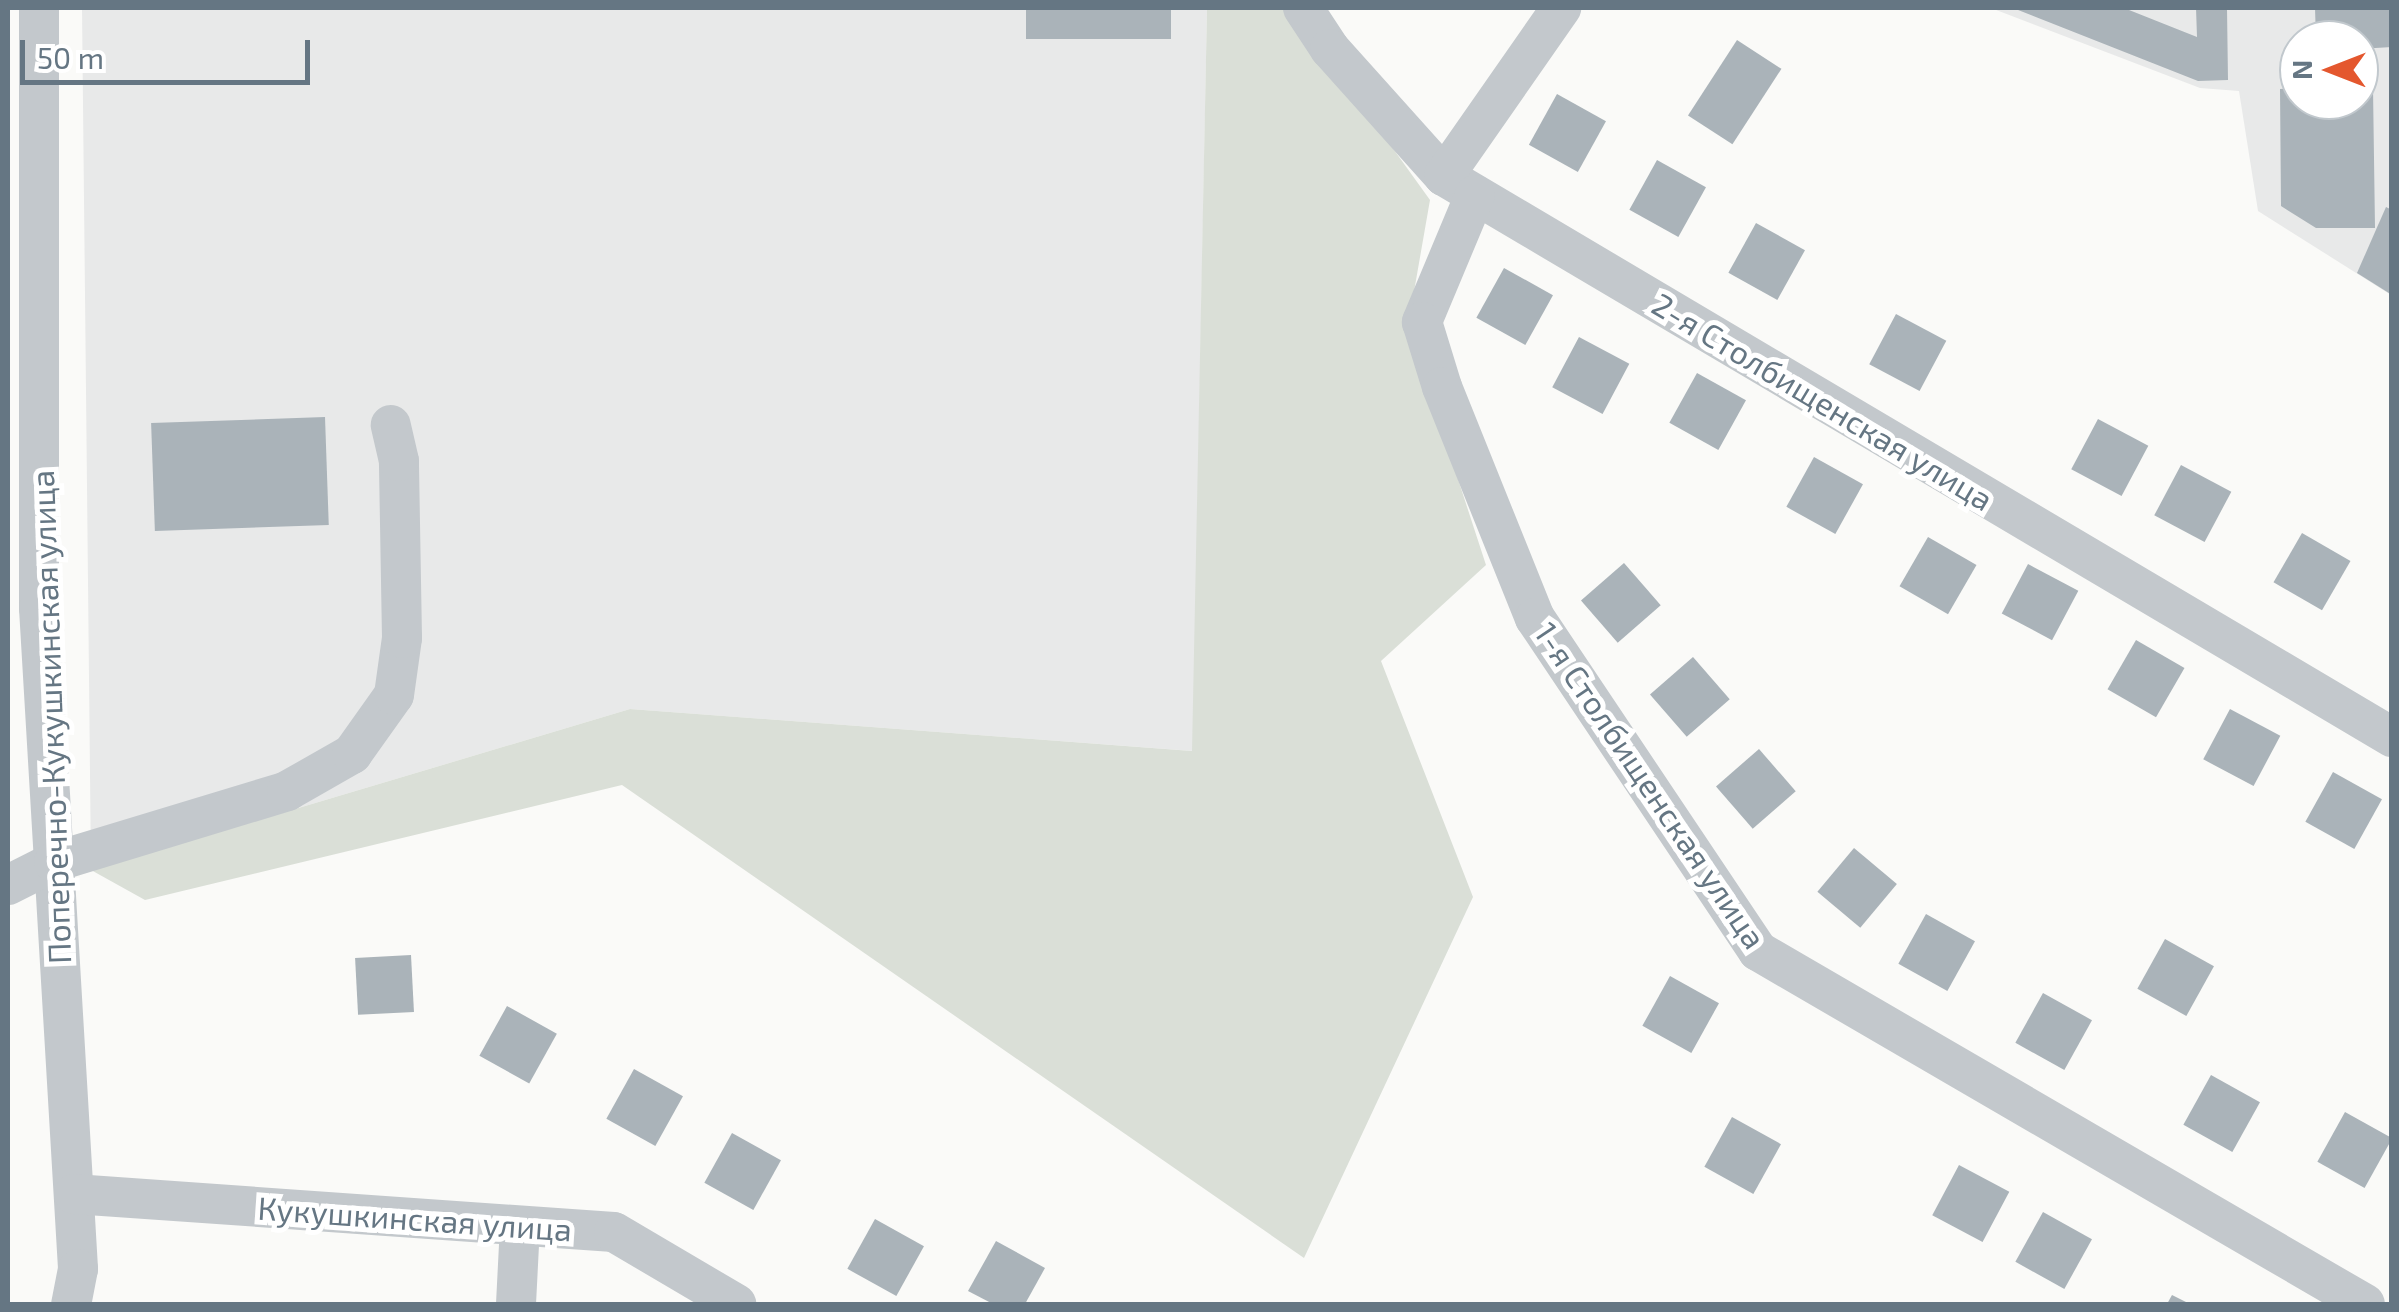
<!DOCTYPE html>
<meta charset="utf-8">
<style>
body{margin:0}
#map{position:relative;width:2399px;height:1312px;overflow:hidden;background:#fafaf8;font-family:"Exo 2",sans-serif}
div>[style]{position:absolute}
.built>*{inset:0;background:#e8e9e9}
.green>*{inset:0;background:#dadfd7}
.building>*{inset:0;background:#aab3b9;transform-origin:0 0}
.minor>*{height:40px;margin:-20px;padding:0 20px;transform-origin:20px;border-radius:20px;background:#c3c8cc}
span{translate:-50% -50%;white-space:nowrap;text-align:center;line-height:1.15;-webkit-text-stroke:10px #fff;paint-order:stroke}
.street-label{font-size:32px;color:#657683}
.frame{position:absolute;inset:0;border:10px solid #657683;pointer-events:none}
.north{position:absolute;left:2279px;top:20px;width:100px;height:100px;box-sizing:border-box;background:#fff;border:2px solid #c1c8cd;border-radius:50%;rotate:270deg;font-size:28px;font-weight:700;line-height:40px;text-align:center;color:#657683}
.north::after{content:'';display:block;margin:auto;width:35px;height:45px;background:#e4572e;clip-path:polygon(50% 0,100% 100%,50% 72%,0 100%)}
.scale{position:absolute;left:20px;top:40px;width:290px;height:45px;box-sizing:border-box;border:5px solid #657683;border-top:0;padding-left:12px;font-size:30px;line-height:35px;white-space:nowrap;color:#657683;-webkit-text-stroke:8px #fff;paint-order:stroke}
</style>
<div id="map">
<div class="built">
<div style="clip-path:polygon(82px 8px,1207px 8px,1193px 751px,630px 709px,91px 870px)"></div>
<div style="clip-path:polygon(evenodd,1991px 8px,2391px 8px,2391px 295px,2258px 211px,2239px 91px,2200px 88px,1991px 8px,2299px 40px,2359px 40px,2359px 100px,2299px 100px,2299px 40px)"></div>
</div>
<div class="green">
<div style="clip-path:polygon(1207px 8px,1292px 8px,1430px 200px,1408px 326px,1486px 565px,1381px 661px,1473px 897px,1304px 1258px,622px 785px,145px 900px,91px 870px,630px 709px,1192px 751px)"></div>
</div>
<div class="building">
<div style="left:1026px;top:8px;width:145px;height:31px"></div>
<div style="clip-path:polygon(2013px 8px,2124px 8px,2197px 37px,2196px 8px,2227px 8px,2228px 80px,2198px 81px)"></div>
<div style="clip-path:polygon(2315px 8px,2392px 8px,2392px 47px,2359px 49px,2359px 40px,2316px 40px)"></div>
<div style="left:1737px;top:40px;width:53px;height:90px;rotate:33deg"></div>
<div style="clip-path:polygon(2299px 88px,2299px 100px,2359px 100px,2359px 88px,2373px 88px,2375px 228px,2316px 228px,2281px 206px,2280px 89px)"></div>
<div style="left:1557px;top:94px;width:56px;height:58px;rotate:29deg"></div>
<div style="left:1657px;top:160px;width:56px;height:57px;rotate:29deg"></div>
<div style="clip-path:polygon(2386px 207px,2392px 210px,2392px 295px,2357px 273px)"></div>
<div style="left:1756px;top:223px;width:56px;height:57px;rotate:29deg"></div>
<div style="left:1504px;top:268px;width:56px;height:57px;rotate:29deg"></div>
<div style="left:1896px;top:314px;width:57px;height:57px;rotate:28deg"></div>
<div style="left:1579px;top:337px;width:57px;height:57px;rotate:28deg"></div>
<div style="left:1697px;top:373px;width:56px;height:57px;rotate:29deg"></div>
<div style="left:325px;top:417px;width:108px;height:174px;rotate:88deg"></div>
<div style="left:2098px;top:419px;width:57px;height:57px;rotate:28deg"></div>
<div style="left:1814px;top:457px;width:56px;height:57px;rotate:29deg"></div>
<div style="left:2181px;top:465px;width:57px;height:57px;rotate:28deg"></div>
<div style="left:2302px;top:533px;width:56px;height:57px;rotate:30deg"></div>
<div style="left:1928px;top:537px;width:56px;height:57px;rotate:30deg"></div>
<div style="left:1624px;top:563px;width:56px;height:57px;rotate:49deg"></div>
<div style="left:2028px;top:564px;width:57px;height:56px;rotate:28deg"></div>
<div style="left:2136px;top:640px;width:56px;height:57px;rotate:30deg"></div>
<div style="left:1693px;top:657px;width:56px;height:57px;rotate:49deg"></div>
<div style="left:2230px;top:709px;width:57px;height:57px;rotate:28deg"></div>
<div style="left:1759px;top:749px;width:56px;height:57px;rotate:49deg"></div>
<div style="left:2333px;top:772px;width:56px;height:57px;rotate:29deg"></div>
<div style="left:1854px;top:848px;width:56px;height:57px;rotate:40deg"></div>
<div style="left:1926px;top:914px;width:56px;height:57px;rotate:29deg"></div>
<div style="left:2165px;top:939px;width:56px;height:57px;rotate:29deg"></div>
<div style="left:411px;top:955px;width:57px;height:56px;rotate:87deg"></div>
<div style="left:1670px;top:976px;width:56px;height:57px;rotate:29deg"></div>
<div style="left:2043px;top:993px;width:56px;height:57px;rotate:29deg"></div>
<div style="left:507px;top:1006px;width:57px;height:57px;rotate:29deg"></div>
<div style="left:634px;top:1069px;width:56px;height:57px;rotate:29deg"></div>
<div style="left:2211px;top:1075px;width:56px;height:57px;rotate:29deg"></div>
<div style="left:2345px;top:1112px;width:54px;height:57px;rotate:29deg"></div>
<div style="left:1732px;top:1117px;width:56px;height:57px;rotate:29deg"></div>
<div style="left:732px;top:1133px;width:56px;height:57px;rotate:29deg"></div>
<div style="left:1959px;top:1165px;width:57px;height:57px;rotate:28deg"></div>
<div style="left:2043px;top:1212px;width:56px;height:57px;rotate:29deg"></div>
<div style="left:875px;top:1219px;width:56px;height:57px;rotate:29deg"></div>
<div style="clip-path:polygon(996px 1241px,1045px 1268px,1025px 1304px,993px 1304px,968px 1291px)"></div>
<div style="clip-path:polygon(2172px 1295px,2190px 1304px,2167px 1304px)"></div>
</div>
<div class="minor">
<div style="left:39px;top:8px;width:600px;rotate:90deg"></div>
<div style="left:39px;top:608px;width:662px;rotate:86.62deg"></div>
<div style="left:78px;top:1269px;width:36px;rotate:101deg"></div>
<div style="left:1303px;top:8px;width:49px;rotate:56.6deg"></div>
<div style="left:1330px;top:49px;width:171px;rotate:48.1deg"></div>
<div style="left:1444px;top:176px;width:1102px;rotate:30.62deg"></div>
<div style="left:1444px;top:176px;width:205px;rotate:-55.1deg"></div>
<div style="left:1475px;top:195px;width:138px;rotate:112.7deg"></div>
<div style="left:1422px;top:322px;width:68px;rotate:72.9deg"></div>
<div style="left:1442px;top:387px;width:249px;rotate:68.1deg"></div>
<div style="left:1535px;top:618px;width:401px;rotate:56.2deg"></div>
<div style="left:1758px;top:951px;width:702px;rotate:30.18deg"></div>
<div style="left:8px;top:885px;width:51px;rotate:-26.6deg"></div>
<div style="left:54px;top:862px;width:244px;rotate:-16.9deg"></div>
<div style="left:287px;top:791px;width:75px;rotate:-29.6deg"></div>
<div style="left:352px;top:754px;width:72px;rotate:-54.6deg"></div>
<div style="left:394px;top:695px;width:58px;rotate:-82deg"></div>
<div style="left:402px;top:638px;width:177px;rotate:-91deg"></div>
<div style="left:399px;top:461px;width:37px;rotate:-103deg"></div>
<div style="left:74px;top:1194px;width:541px;rotate:4.03deg"></div>
<div style="left:614px;top:1232px;width:142px;rotate:30.5deg"></div>
<div style="left:516px;top:1304px;width:78px;rotate:-87.1deg"></div>
</div>
<div class="street-label">
<span style="left:1823px;top:401px;rotate:31deg">2-я Столбищенская улица</span>
<span style="left:50px;top:717px;rotate:-92deg">Поперечно-Кукушкинская улица</span>
<span style="left:1651px;top:785px;rotate:56deg">1-я Столбищенская улица</span>
<span style="left:415px;top:1218px;rotate:4deg">Кукушкинская улица</span>
</div>
<div class="frame"></div>
<div class="north">N</div>
<div class="scale">50 m</div>
</div>
